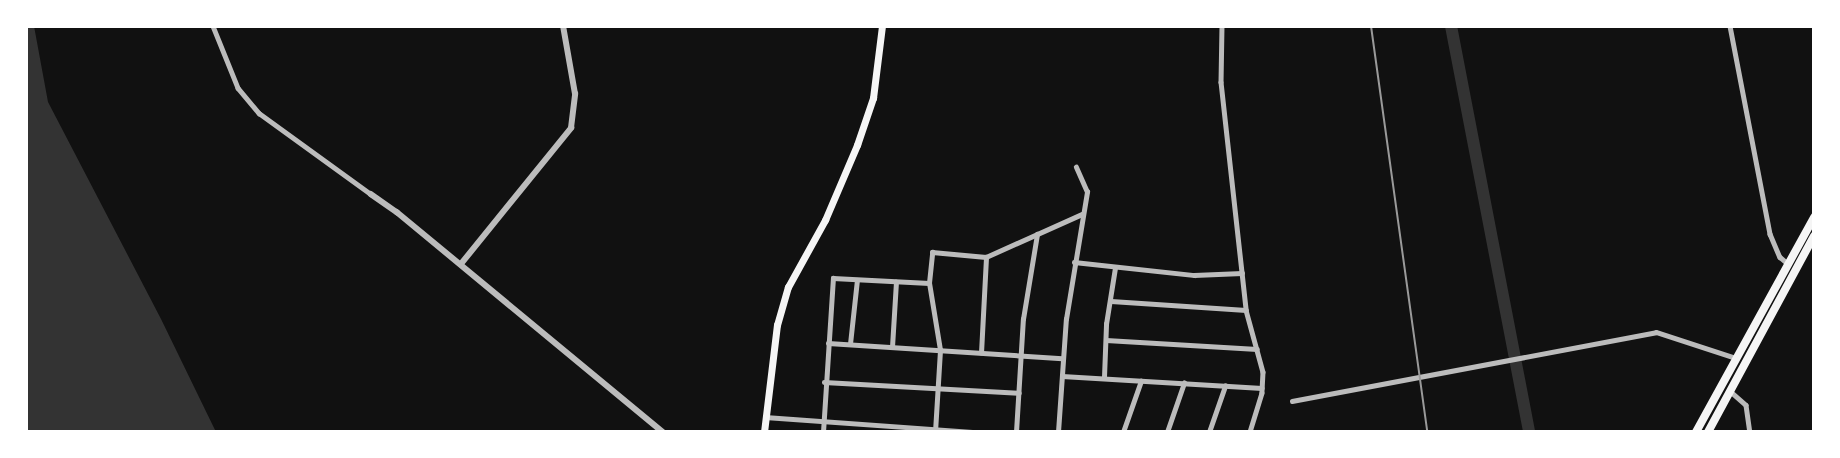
<!DOCTYPE html>
<style>
body{margin:0}
#map{position:relative;width:1840px;height:458px;overflow:hidden;background:#111;font-family:"Archivo Narrow",sans-serif}
div>[style]{position:absolute}
.water>*{inset:0;background:#333}
.river>*{height:12px;margin:-6px;padding:0 6px;transform-origin:6px;border-radius:6px;background:#333}
.minor>*{height:4.5px;margin:-2.25px;padding:0 2.25px;transform-origin:2.25px;border-radius:2.25px;background:#bcbcbc}
.tertiary>*{height:5.5px;margin:-2.75px;padding:0 2.75px;transform-origin:2.75px;border-radius:2.75px;background:#bcbcbc}
.primary>*{height:7px;margin:-3.5px;padding:0 3.5px;transform-origin:3.5px;border-radius:3.5px;background:#f5f5f5}
.trunk>*{height:8px;margin:-4px;padding:0 4px;transform-origin:4px;border-radius:4px;background:#f5f5f5}
.rail>*{height:2px;margin:-1px;padding:0 1px;transform-origin:1px;border-radius:1px;background:#9a9a9a}
span{translate:-50% -50%;white-space:nowrap;text-align:center;line-height:1.15;-webkit-text-stroke:4.5px #fff;paint-order:stroke}
.frame{position:absolute;inset:0;border:28px solid #fff;pointer-events:none}
</style>
<div id="map">
<div class="water">
<div style="clip-path:polygon(26px 26px,34px 26px,48px 102px,161px 319px,216px 432px,26px 432px)"></div>
</div>
<div class="river">
<div style="left:1451px;top:26px;width:413px;rotate:79.1deg"></div>
</div>
<div class="minor">
<div style="left:213px;top:26px;width:67px;rotate:68deg"></div>
<div style="left:238px;top:88px;width:33px;rotate:50deg"></div>
<div style="left:259px;top:113px;width:138px;rotate:35.9deg"></div>
<div style="left:1222px;top:26px;width:56px;rotate:91deg"></div>
<div style="left:1221px;top:82px;width:229px;rotate:83.7deg"></div>
<div style="left:1246px;top:310px;width:64px;rotate:74.7deg"></div>
<div style="left:1263px;top:372px;width:21px;rotate:93deg"></div>
<div style="left:1262px;top:393px;width:41px;rotate:107.1deg"></div>
<div style="left:1730px;top:26px;width:212px;rotate:79.1deg"></div>
<div style="left:1770px;top:234px;width:25px;rotate:67deg"></div>
<div style="left:1780px;top:257px;width:11px;rotate:41deg"></div>
<div style="left:1074px;top:262px;width:121px;rotate:6.2deg"></div>
<div style="left:1194px;top:275px;width:48px;rotate:-2.4deg"></div>
<div style="left:1111px;top:301px;width:135px;rotate:3.8deg"></div>
<div style="left:1106px;top:340px;width:151px;rotate:3.4deg"></div>
<div style="left:828px;top:343px;width:234px;rotate:3.7deg"></div>
<div style="left:850px;top:344px;width:64px;rotate:-83.8deg"></div>
<div style="left:892px;top:347px;width:65px;rotate:-86.5deg"></div>
<div style="left:981px;top:353px;width:96px;rotate:-87deg"></div>
<div style="left:1062px;top:376px;width:200px;rotate:3.4deg"></div>
<div style="left:1104px;top:377px;width:53px;rotate:-87.8deg"></div>
<div style="left:1106px;top:324px;width:57px;rotate:-80.9deg"></div>
<div style="left:824px;top:382px;width:195px;rotate:3.2deg"></div>
<div style="left:1730px;top:391px;width:21px;rotate:41deg"></div>
<div style="left:1746px;top:405px;width:27px;rotate:82deg"></div>
<div style="left:1292px;top:401px;width:370px;rotate:-10.7deg"></div>
<div style="left:1656px;top:332px;width:84px;rotate:18deg"></div>
<div style="left:765px;top:417px;width:211px;rotate:4.1deg"></div>
<div style="left:823px;top:432px;width:154px;rotate:-86.3deg"></div>
<div style="left:833px;top:278px;width:96px;rotate:3deg"></div>
<div style="left:935px;top:432px;width:82px;rotate:-86.5deg"></div>
<div style="left:940px;top:350px;width:68px;rotate:-99.3deg"></div>
<div style="left:929px;top:283px;width:31px;rotate:-84deg"></div>
<div style="left:932px;top:252px;width:54px;rotate:5.3deg"></div>
<div style="left:986px;top:257px;width:105px;rotate:-24.1deg"></div>
<div style="left:1016px;top:432px;width:113px;rotate:-86.5deg"></div>
<div style="left:1023px;top:319px;width:86px;rotate:-80.6deg"></div>
<div style="left:1058px;top:432px;width:113px;rotate:-86deg"></div>
<div style="left:1066px;top:319px;width:129px;rotate:-80.6deg"></div>
<div style="left:1087px;top:192px;width:27px;rotate:-114deg"></div>
<div style="left:1123px;top:432px;width:54px;rotate:-70.6deg"></div>
<div style="left:1167px;top:432px;width:52px;rotate:-70.9deg"></div>
<div style="left:1209px;top:432px;width:49px;rotate:-70.8deg"></div>
</div>
<div class="tertiary">
<div style="left:371px;top:194px;width:32px;rotate:35deg"></div>
<div style="left:397px;top:212px;width:345px;rotate:39.6deg"></div>
<div style="left:461px;top:264px;width:175px;rotate:-51deg"></div>
<div style="left:571px;top:128px;width:34px;rotate:-83deg"></div>
<div style="left:575px;top:94px;width:69px;rotate:-100deg"></div>
</div>
<div class="primary">
<div style="left:764px;top:432px;width:108px;rotate:-83.1deg"></div>
<div style="left:777px;top:325px;width:40px;rotate:-74deg"></div>
<div style="left:788px;top:287px;width:77px;rotate:-61.1deg"></div>
<div style="left:825px;top:220px;width:82px;rotate:-66.9deg"></div>
<div style="left:857px;top:145px;width:50px;rotate:-71.2deg"></div>
<div style="left:873px;top:98px;width:73px;rotate:-82.9deg"></div>
</div>
<div class="trunk">
<div style="left:1696px;top:432px;width:245px;rotate:-61.2deg"></div>
<div style="left:1708px;top:432px;width:223px;rotate:-61.6deg"></div>
</div>
<div class="rail">
<div style="left:1371px;top:26px;width:410px;rotate:82.1deg"></div>
</div>
<div class="frame"></div>
</div>
